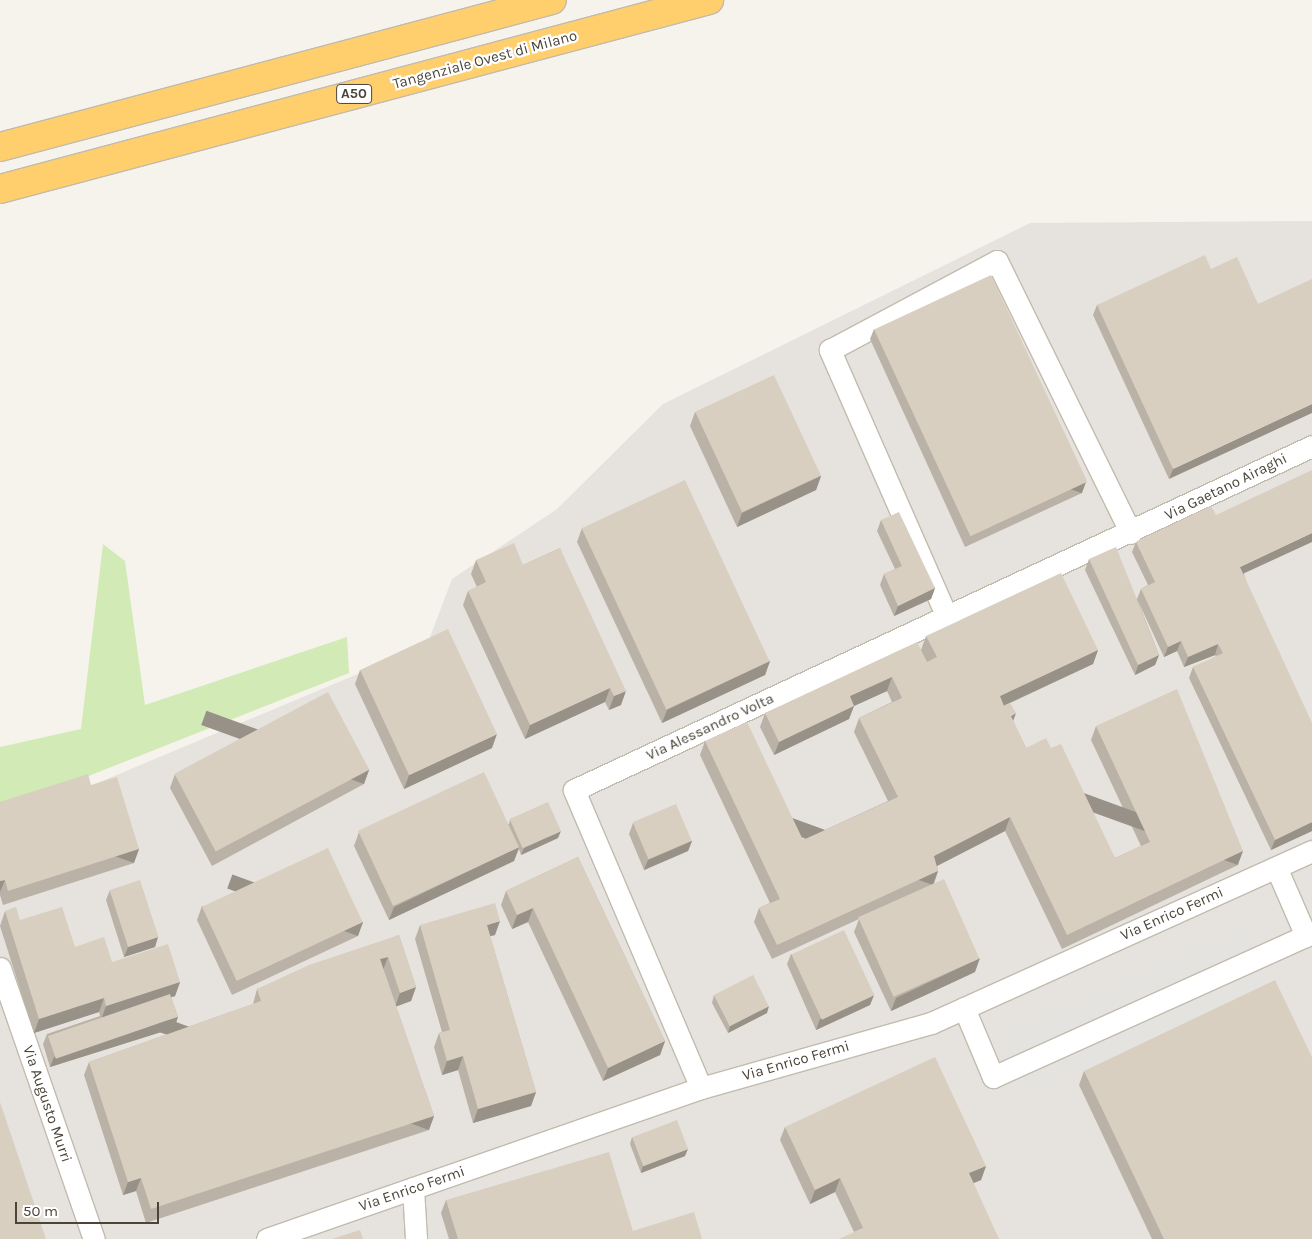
<!DOCTYPE html>
<style>
body{margin:0}
#map{position:relative;width:1312px;height:1239px;overflow:hidden;background:#f6f3ec;font-family:Karla,sans-serif}
div>[style]{position:absolute}
.industrial>*{inset:0;background:#e6e2dd}
.green>*{inset:0;background:#d2eab5}
.parking>*{inset:0;background:#e5e3e0;transform-origin:0 0}
.roads{filter:drop-shadow(1px 0 #c2bbae) drop-shadow(-1px 0 #c2bbae) drop-shadow(0 1px #c2bbae) drop-shadow(0 -1px #c2bbae)}
.minor>*{height:21px;margin:-10.5px;padding:0 10.5px;transform-origin:10.5px;border-radius:10.5px;background:#fff}
.highway>*{height:28px;margin:-14px;padding:0 14px;transform-origin:14px;border-radius:14px;background:#ffcf6e}
.wall>*{inset:0;background:#bab2a6}
.shaded-wall>*{inset:0;background:#979187;transform-origin:0 0}
.building>*{inset:0;background:#d8cfc1;transform-origin:0 0}
span{translate:-50% -50%;white-space:nowrap;text-align:center;line-height:1.15;-webkit-text-stroke:4.5px #fff;paint-order:stroke}
.shield-label span{padding:1px 4px;background:#fff;border:1px solid;border-radius:4px;-webkit-text-stroke-width:0}
.shield-label{font-size:14px;color:#4b4439;font-weight:700}
.street-label{font-size:15px;color:#4b4439}
.scale{position:absolute;left:15px;top:1202px;width:144px;height:22px;box-sizing:border-box;border:2px solid #4b4439;border-top:0;padding-left:6px;font-size:15px;line-height:18px;white-space:nowrap;color:#4b4439;-webkit-text-stroke:4px #fff;paint-order:stroke}
</style>
<div id="map">
<div class="industrial">
<div style="clip-path:polygon(1312px 221px,1312px 1239px,0 1239px,0 820px,52px 802px,427px 645px,452px 579px,557px 509px,663px 404px,1030px 223px)"></div>
</div>
<div class="green">
<div style="clip-path:polygon(103px 544px,125px 561px,145px 705px,347px 637px,349px 673px,0 811px,0 747px,81px 729px)"></div>
</div>
<div class="parking">
<div style="left:1241px;top:925px;width:70px;height:273px;rotate:66deg"></div>
</div>
<div class="roads">
<div class="minor">
<div style="left:947px;top:617px;width:292px;rotate:-113.7deg"></div>
<div style="left:830px;top:350px;width:189px;rotate:-28.1deg"></div>
<div style="left:997px;top:261px;width:303px;rotate:63.8deg"></div>
<div style="left:0;top:968px;width:287px;rotate:70.9deg"></div>
<div style="left:964px;top:1008px;width:75px;rotate:67.2deg"></div>
<div style="left:993px;top:1077px;width:343px;rotate:-24.3deg"></div>
<div style="left:1306px;top:936px;width:75px;rotate:-113.5deg"></div>
<div style="left:701px;top:1088px;width:324px;rotate:-113.1deg"></div>
<div style="left:574px;top:790px;width:814px;rotate:-24.99deg"></div>
<div style="left:413px;top:1188px;width:51px;rotate:86.6deg"></div>
<div style="left:267px;top:1239px;width:460px;rotate:-19.2deg"></div>
<div style="left:701px;top:1088px;width:239px;rotate:-15.8deg"></div>
<div style="left:931px;top:1023px;width:418px;rotate:-24.3deg"></div>
</div>
<div class="highway">
<div style="left:0;top:147px;width:571px;rotate:-14.91deg"></div>
<div style="left:0;top:189px;width:734px;rotate:-14.93deg"></div>
</div>
</div>
<div class="wall">
<div style="clip-path:polygon(1211px 269px,1258px 304px,1169px 479px,1093px 315px,1097px 305px)"></div>
<div style="clip-path:polygon(874px 329px,1082px 493px,965px 547px,870px 339px)"></div>
<div style="clip-path:polygon(695px 412px,821px 476px,816px 490px,737px 527px,690px 426px)"></div>
<div style="clip-path:polygon(1216px 515px,1244px 574px,1312px 831px,1271px 850px,1189px 678px,1193px 667px,1216px 657px,1215px 655px,1184px 667px,1177px 651px,1164px 657px,1138px 601px,1159px 655px,1155px 665px,1135px 675px,1085px 570px,1089px 559px,1137px 599px,1141px 589px,1148px 585px,1132px 552px,1136px 542px)"></div>
<div style="clip-path:polygon(881px 520px,935px 588px,931px 599px,894px 616px,880px 585px,884px 574px,895px 569px,877px 531px)"></div>
<div style="clip-path:polygon(582px 528px,770px 661px,765px 675px,662px 723px,577px 542px)"></div>
<div style="clip-path:polygon(560px 548px,621px 705px,609px 710px,605px 702px,525px 739px,463px 605px,468px 591px,477px 587px,471px 574px,476px 560px,523px 565px)"></div>
<div style="clip-path:polygon(926px 636px,1098px 650px,1093px 664px,1004px 706px,1013px 721px,1026px 748px,1115px 858px,1141px 846px,1091px 740px,1096px 726px,1238px 865px,1062px 949px,1005px 831px,937px 866px,938px 871px,934px 884px,975px 972px,891px 1011px,854px 932px,859px 919px,772px 959px,754px 922px,759px 908px,770px 903px,700px 755px,705px 741px,803px 840px,888px 801px,854px 732px,859px 718px,892px 702px,887px 691px,854px 706px,849px 719px,774px 755px,760px 727px,765px 713px,921px 650px)"></div>
<div style="clip-path:polygon(360px 670px,492px 748px,404px 789px,355px 684px)"></div>
<div style="clip-path:polygon(369px 770px,364px 784px,212px 866px,170px 788px,175px 774px)"></div>
<div style="clip-path:polygon(91px 785px,139px 849px,134px 863px,3px 905px,0 895px,0 802px)"></div>
<div style="clip-path:polygon(510px 819px,558px 838px,521px 855px,519px 849px,514px 861px,389px 920px,354px 846px,359px 832px,509px 824px)"></div>
<div style="clip-path:polygon(633px 823px,692px 841px,688px 851px,644px 870px,629px 834px)"></div>
<div style="clip-path:polygon(578px 857px,665px 1041px,660px 1055px,603px 1081px,528px 922px,512px 929px,501px 905px,506px 891px)"></div>
<div style="clip-path:polygon(110px 890px,158px 937px,155px 947px,124px 957px,106px 900px)"></div>
<div style="clip-path:polygon(202px 906px,363px 922px,358px 936px,232px 995px,197px 920px)"></div>
<div style="clip-path:polygon(5px 911px,20px 920px,75px 947px,112px 962px,180px 982px,175px 996px,171px 997px,178px 1017px,174px 1028px,50px 1067px,43px 1044px,47px 1034px,100px 1016px,99px 1012px,34px 1033px,0 926px)"></div>
<div style="clip-path:polygon(420px 925px,495px 935px,490px 936px,536px 1092px,531px 1106px,473px 1123px,458px 1070px,442px 1075px,434px 1047px,439px 1033px,442px 1032px,415px 939px)"></div>
<div style="clip-path:polygon(399px 935px,416px 987px,411px 1001px,396px 1006px,434px 1116px,429px 1130px,146px 1223px,136px 1191px,123px 1195px,84px 1075px,89px 1062px,253px 1004px,257px 989px)"></div>
<div style="clip-path:polygon(791px 954px,874px 995px,870px 1005px,816px 1030px,787px 964px)"></div>
<div style="clip-path:polygon(714px 995px,767px 1013px,728px 1033px,712px 1003px)"></div>
<div style="clip-path:polygon(1084px 1071px,1312px 1239px,1152px 1239px,1079px 1085px)"></div>
<div style="clip-path:polygon(785px 1127px,986px 1166px,981px 1180px,854px 1232px,835px 1192px,810px 1204px,780px 1140px)"></div>
<div style="clip-path:polygon(632px 1137px,685px 1156px,641px 1173px,630px 1144px)"></div>
<div style="clip-path:polygon(446px 1200px,633px 1231px,702px 1239px,449px 1239px,441px 1213px)"></div>
</div>
<div class="shaded-wall">
<div style="clip-path:polygon(1312px 404px,1312px 413px,1169px 479px,1173px 469px)"></div>
<div style="clip-path:polygon(821px 476px,816px 490px,737px 527px,742px 513px)"></div>
<div style="left:1086px;top:482px;width:12px;height:129px;rotate:110deg"></div>
<div style="clip-path:polygon(1312px 533px,1312px 542px,1236px 577px,1240px 567px)"></div>
<div style="clip-path:polygon(935px 588px,931px 599px,894px 616px,898px 606px)"></div>
<div style="clip-path:polygon(1181px 641px,1177px 651px,1164px 657px,1168px 647px)"></div>
<div style="clip-path:polygon(1218px 644px,1215px 655px,1184px 667px,1188px 657px)"></div>
<div style="clip-path:polygon(1098px 650px,1093px 664px,994px 710px,1000px 696px)"></div>
<div style="clip-path:polygon(1159px 655px,1155px 665px,1135px 675px,1138px 665px)"></div>
<div style="clip-path:polygon(770px 661px,765px 675px,662px 723px,667px 710px)"></div>
<div style="clip-path:polygon(892px 677px,887px 691px,854px 706px,849px 719px,774px 755px,779px 742px,850px 696px)"></div>
<div style="clip-path:polygon(610px 688px,605px 702px,525px 739px,530px 725px)"></div>
<div style="clip-path:polygon(626px 691px,621px 705px,609px 710px,614px 696px)"></div>
<div style="clip-path:polygon(1016px 713px,1011px 727px,1011px 716px)"></div>
<div style="clip-path:polygon(497px 734px,492px 748px,404px 789px,409px 775px)"></div>
<div style="left:369px;top:770px;width:15px;height:173px;rotate:110deg"></div>
<div style="clip-path:polygon(1010px 817px,1005px 831px,929px 870px,934px 856px)"></div>
<div style="clip-path:polygon(1312px 822px,1312px 831px,1271px 850px,1275px 840px)"></div>
<div style="clip-path:polygon(561px 831px,558px 838px,521px 855px,524px 848px)"></div>
<div style="clip-path:polygon(692px 841px,688px 851px,644px 870px,648px 860px)"></div>
<div style="clip-path:polygon(519px 847px,514px 861px,389px 920px,394px 907px)"></div>
<div style="left:139px;top:849px;width:15px;height:138px;rotate:110deg"></div>
<div style="left:1243px;top:851px;width:15px;height:195px;rotate:110deg"></div>
<div style="left:938px;top:871px;width:15px;height:177px;rotate:110deg"></div>
<div style="clip-path:polygon(5px 880px,0 892px,0 881px)"></div>
<div style="clip-path:polygon(533px 908px,528px 922px,512px 929px,517px 915px)"></div>
<div style="clip-path:polygon(500px 921px,495px 935px,482px 938px,487px 925px)"></div>
<div style="left:363px;top:922px;width:15px;height:139px;rotate:110deg"></div>
<div style="clip-path:polygon(158px 937px,155px 947px,124px 957px,128px 947px)"></div>
<div style="clip-path:polygon(388px 957px,383px 970px,380px 959px)"></div>
<div style="clip-path:polygon(980px 958px,975px 972px,891px 1011px,896px 998px)"></div>
<div style="clip-path:polygon(180px 982px,175px 996px,101px 1020px,106px 1006px)"></div>
<div style="clip-path:polygon(416px 987px,411px 1001px,395px 1007px,400px 993px)"></div>
<div style="clip-path:polygon(874px 995px,870px 1005px,816px 1030px,820px 1019px)"></div>
<div style="clip-path:polygon(104px 998px,99px 1012px,34px 1033px,39px 1019px)"></div>
<div style="clip-path:polygon(769px 1006px,767px 1013px,728px 1033px,730px 1026px)"></div>
<div style="clip-path:polygon(178px 1017px,174px 1028px,50px 1067px,54px 1057px)"></div>
<div style="clip-path:polygon(665px 1041px,660px 1055px,603px 1081px,608px 1068px)"></div>
<div style="clip-path:polygon(463px 1056px,458px 1070px,442px 1075px,447px 1061px)"></div>
<div style="clip-path:polygon(536px 1092px,531px 1106px,473px 1123px,478px 1109px)"></div>
<div style="left:434px;top:1116px;width:15px;height:298px;rotate:110deg"></div>
<div style="clip-path:polygon(688px 1149px,685px 1156px,641px 1173px,643px 1166px)"></div>
<div style="clip-path:polygon(986px 1166px,981px 1180px,964px 1187px,969px 1173px)"></div>
<div style="clip-path:polygon(141px 1178px,136px 1191px,123px 1195px,128px 1182px)"></div>
<div style="clip-path:polygon(840px 1178px,835px 1192px,810px 1204px,815px 1190px)"></div>
</div>
<div class="building">
<div style="clip-path:polygon(1205px 255px,1211px 269px,1237px 257px,1258px 304px,1312px 279px,1312px 404px,1173px 469px,1097px 305px)"></div>
<div style="left:991px;top:275px;width:228px;height:129px;rotate:65deg"></div>
<div style="left:774px;top:375px;width:111px;height:87px;rotate:65deg"></div>
<div style="clip-path:polygon(1312px 470px,1312px 533px,1240px 567px,1312px 723px,1312px 822px,1275px 840px,1193px 667px,1223px 653px,1218px 644px,1188px 657px,1181px 641px,1168px 647px,1141px 589px,1155px 582px,1136px 542px,1211px 506px,1216px 515px)"></div>
<div style="left:685px;top:480px;width:200px;height:114px;rotate:65deg"></div>
<div style="clip-path:polygon(899px 512px,935px 588px,898px 606px,884px 574px,902px 566px,881px 520px)"></div>
<div style="clip-path:polygon(514px 543px,523px 565px,560px 548px,626px 691px,614px 696px,610px 688px,530px 725px,468px 591px,486px 582px,476px 560px)"></div>
<div style="clip-path:polygon(1116px 547px,1159px 655px,1138px 665px,1089px 559px)"></div>
<div style="clip-path:polygon(1061px 573px,1098px 650px,1000px 696px,1004px 706px,1010px 703px,1016px 713px,1011px 716px,1026px 748px,1046px 738px,1051px 748px,1061px 744px,1115px 858px,1150px 842px,1096px 726px,1177px 689px,1243px 851px,1067px 935px,1010px 817px,934px 856px,938px 871px,777px 945px,759px 908px,780px 899px,705px 741px,747px 722px,803px 840px,898px 797px,859px 718px,902px 698px,892px 677px,850px 696px,854px 706px,779px 742px,765px 713px,917px 642px,927px 662px,937px 657px,926px 636px)"></div>
<div style="left:448px;top:629px;width:116px;height:97px;rotate:65deg"></div>
<div style="left:328px;top:692px;width:88px;height:174px;rotate:62deg"></div>
<div style="left:484px;top:772px;width:83px;height:139px;rotate:65deg"></div>
<div style="clip-path:polygon(88px 774px,91px 785px,117px 777px,139px 849px,8px 891px,5px 880px,0 881px,0 802px)"></div>
<div style="left:548px;top:802px;width:32px;height:42px;rotate:66deg"></div>
<div style="left:676px;top:804px;width:40px;height:47px;rotate:67deg"></div>
<div style="left:328px;top:848px;width:82px;height:139px;rotate:65deg"></div>
<div style="clip-path:polygon(578px 857px,665px 1041px,608px 1068px,533px 908px,517px 915px,506px 891px)"></div>
<div style="left:944px;top:879px;width:87px;height:94px;rotate:66deg"></div>
<div style="left:140px;top:880px;width:60px;height:32px;rotate:72deg"></div>
<div style="clip-path:polygon(495px 903px,500px 921px,487px 925px,536px 1092px,478px 1109px,463px 1056px,447px 1061px,439px 1033px,450px 1030px,420px 925px)"></div>
<div style="clip-path:polygon(16px 907px,20px 920px,62px 907px,75px 947px,104px 937px,112px 962px,168px 944px,180px 982px,106px 1006px,104px 998px,39px 1019px,5px 911px)"></div>
<div style="left:844px;top:930px;width:72px;height:58px;rotate:65deg"></div>
<div style="clip-path:polygon(399px 935px,416px 987px,400px 993px,388px 957px,380px 959px,434px 1116px,151px 1209px,141px 1178px,128px 1182px,89px 1062px,261px 1001px,257px 989px,309px 965px)"></div>
<div style="left:753px;top:975px;width:35px;height:44px;rotate:63deg"></div>
<div style="clip-path:polygon(1275px 980px,1312px 1057px,1312px 1239px,1164px 1239px,1084px 1071px)"></div>
<div style="left:170px;top:994px;width:24px;height:129px;rotate:71deg"></div>
<div style="clip-path:polygon(935px 1057px,986px 1166px,969px 1173px,999px 1239px,839px 1239px,863px 1228px,840px 1178px,815px 1190px,785px 1127px)"></div>
<div style="clip-path:polygon(0 1102px,46px 1239px,0 1239px)"></div>
<div style="left:677px;top:1120px;width:31px;height:48px;rotate:69deg"></div>
<div style="clip-path:polygon(609px 1152px,633px 1231px,694px 1212px,702px 1239px,458px 1239px,446px 1200px)"></div>
<div style="clip-path:polygon(360px 1230px,363px 1239px,332px 1239px)"></div>
</div>
<div class="shield-label">
<span style="left:354px;top:94px">A50</span>
</div>
<div class="street-label">
<span style="left:485px;top:60px;rotate:-15deg">Tangenziale Ovest di Milano</span>
<span style="left:1226px;top:487px;rotate:-26deg">Via Gaetano Airaghi</span>
<span style="left:710px;top:727px;rotate:-25deg">Via Alessandro Volta</span>
<span style="left:1172px;top:914px;rotate:-24deg">Via Enrico Fermi</span>
<span style="left:796px;top:1061px;rotate:-16deg">Via Enrico Fermi</span>
<span style="left:47px;top:1104px;rotate:71deg">Via Augusto Murri</span>
<span style="left:412px;top:1189px;rotate:-19deg">Via Enrico Fermi</span>
</div>
<div class="scale">50 m</div>
</div>
